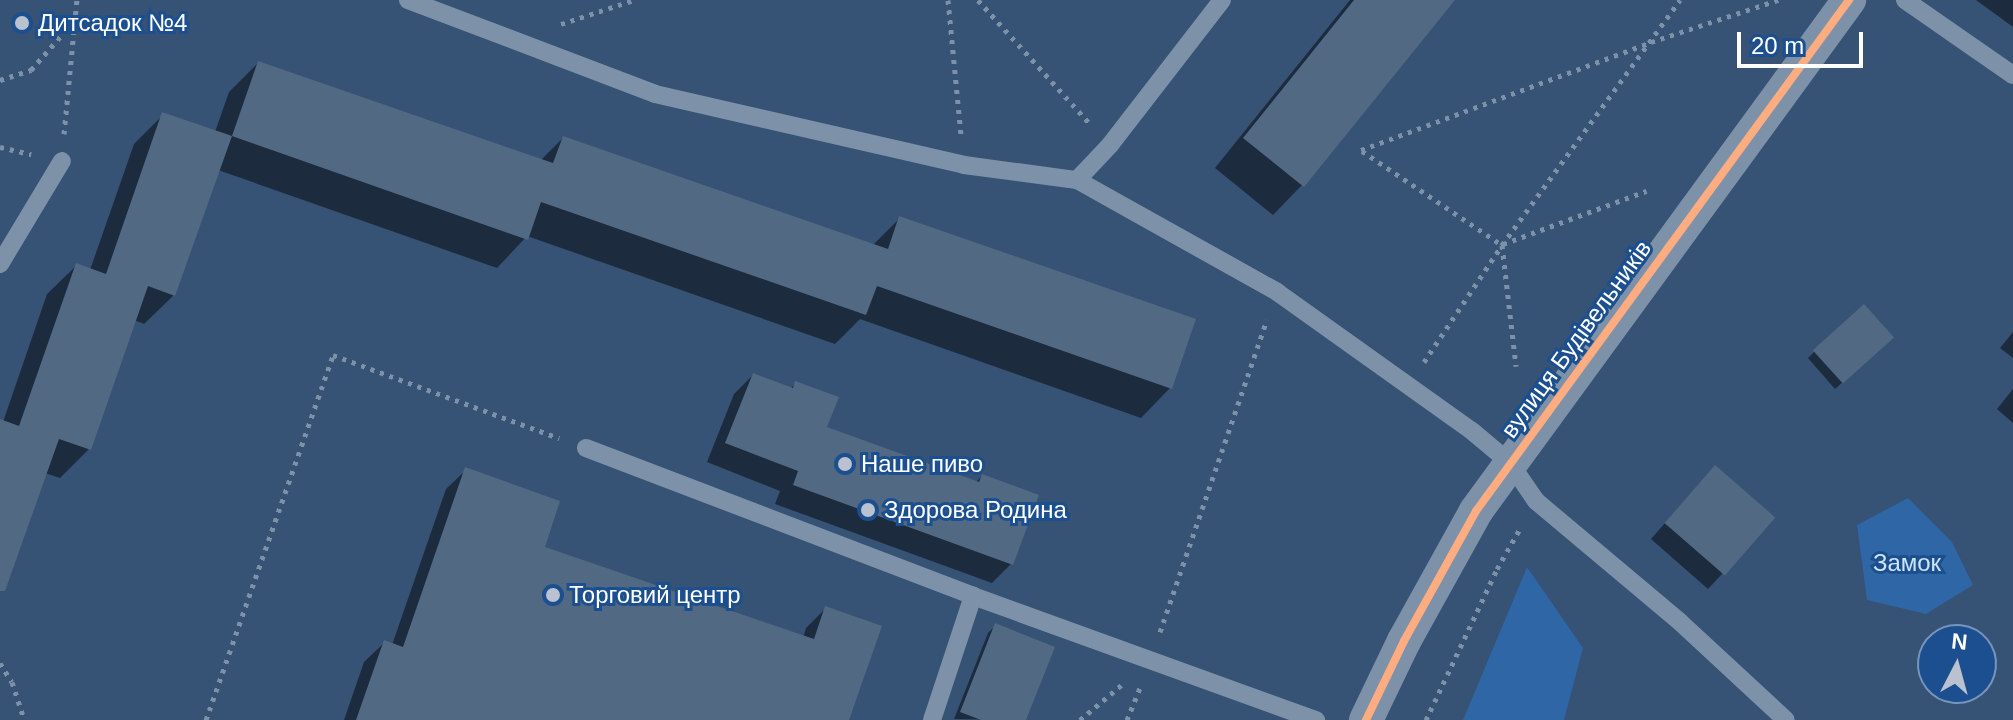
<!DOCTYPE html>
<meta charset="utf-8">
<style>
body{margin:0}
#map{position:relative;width:2013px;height:720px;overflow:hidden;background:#365274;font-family:Helvetica,sans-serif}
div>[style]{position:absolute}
.green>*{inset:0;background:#2f66a5}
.shadow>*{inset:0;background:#0007}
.building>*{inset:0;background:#526984;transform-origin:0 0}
.path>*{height:5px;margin-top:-2.5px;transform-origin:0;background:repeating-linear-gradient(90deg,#7d92a8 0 4px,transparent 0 10px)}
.lane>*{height:18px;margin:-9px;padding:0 9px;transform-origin:9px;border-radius:9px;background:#7d92a8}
.street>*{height:34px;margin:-17px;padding:0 17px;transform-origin:17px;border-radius:17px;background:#7d92a8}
.cycleway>*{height:8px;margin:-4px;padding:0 4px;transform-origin:4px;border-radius:4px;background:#ffac80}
.dots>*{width:22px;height:22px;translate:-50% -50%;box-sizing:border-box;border:4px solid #1b4f8f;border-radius:50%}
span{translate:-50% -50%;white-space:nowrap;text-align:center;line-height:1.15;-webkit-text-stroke:6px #1b4f8f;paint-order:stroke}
.poi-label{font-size:24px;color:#fff}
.left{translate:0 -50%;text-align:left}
.street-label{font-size:24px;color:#fff}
.park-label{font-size:24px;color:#cfe3fa}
.north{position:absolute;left:1917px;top:624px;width:80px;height:80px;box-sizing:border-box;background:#1b4f8f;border:2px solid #7695bc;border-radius:50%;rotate:6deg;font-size:22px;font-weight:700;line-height:32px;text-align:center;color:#fff}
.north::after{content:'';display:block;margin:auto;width:28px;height:36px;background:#b9c2ce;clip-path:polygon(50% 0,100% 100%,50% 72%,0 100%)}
.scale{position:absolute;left:1737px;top:32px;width:126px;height:36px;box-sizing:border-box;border:4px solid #fff;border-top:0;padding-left:10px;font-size:24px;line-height:28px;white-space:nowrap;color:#fff;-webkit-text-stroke:6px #1b4f8f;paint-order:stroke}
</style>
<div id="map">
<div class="green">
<div style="clip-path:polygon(1908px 498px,1952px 542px,1973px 585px,1926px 614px,1867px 600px,1857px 525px)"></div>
<div style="clip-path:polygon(1527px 567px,1583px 648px,1564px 720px,1463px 720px)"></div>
</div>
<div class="shadow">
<div style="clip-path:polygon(1350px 0,1452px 0,1302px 185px,1273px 215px,1215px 168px)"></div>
<div style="clip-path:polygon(1976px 0,2013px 0,2013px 27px)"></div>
<div style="clip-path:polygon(258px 63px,540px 161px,563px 138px,872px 246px,900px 218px,1170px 388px,1141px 418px,860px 319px,835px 344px,527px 236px,497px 268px,218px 170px,174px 295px,144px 324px,134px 320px,89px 449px,60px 478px,45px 473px,0 583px,0 422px,3px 422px,47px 294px,77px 265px,90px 270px,134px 144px,163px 115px,215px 132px,229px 92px)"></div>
<div style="clip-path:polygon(2013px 332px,2013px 358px,2000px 348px)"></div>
<div style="clip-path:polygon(1884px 345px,1835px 389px,1808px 358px,1815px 351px)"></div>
<div style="clip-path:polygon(753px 375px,790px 389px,796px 383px,824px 428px,975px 483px,982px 476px,1011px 564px,992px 583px,775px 504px,780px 491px,707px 462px,734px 394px)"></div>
<div style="clip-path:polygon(2013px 389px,2013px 423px,1997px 409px)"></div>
<div style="clip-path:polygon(466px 470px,542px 548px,803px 638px,806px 628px,826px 608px,847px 720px,344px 720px,364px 662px,384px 643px,392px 645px,446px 489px)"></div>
<div style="clip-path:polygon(1700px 483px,1722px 574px,1708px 589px,1651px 539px)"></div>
<div style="clip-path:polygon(996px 625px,1024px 720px,954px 719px,988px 633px)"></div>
</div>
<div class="building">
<div style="clip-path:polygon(1354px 0,1455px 0,1304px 187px,1243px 138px)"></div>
<div style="clip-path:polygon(258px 61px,553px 163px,563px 136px,888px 249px,899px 216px,1196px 319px,1172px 389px,877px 286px,866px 315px,541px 202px,528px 240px,232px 136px)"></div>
<div style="clip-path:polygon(162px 112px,232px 136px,175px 296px,148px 286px,91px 450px,59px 439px,5px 591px,0 591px,0 419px,19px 426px,76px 263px,106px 274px)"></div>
<div style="left:1864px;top:304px;width:45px;height:69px;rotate:48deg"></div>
<div style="clip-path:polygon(753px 373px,793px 388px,795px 381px,839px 397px,827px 427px,979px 482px,982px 474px,1039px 495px,1013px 565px,793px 485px,798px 471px,725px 443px)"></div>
<div style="left:1715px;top:465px;width:80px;height:77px;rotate:41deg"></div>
<div style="clip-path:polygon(465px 467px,560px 501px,545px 547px,814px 639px,825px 606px,882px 626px,849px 720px,356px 720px,384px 640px,403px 647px)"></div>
<div style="clip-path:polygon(995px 623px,1055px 647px,1026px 720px,981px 720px,960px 712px)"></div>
</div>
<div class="path">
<div style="left:948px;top:0;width:135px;rotate:84.5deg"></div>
<div style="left:978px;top:0;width:167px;rotate:47.9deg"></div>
<div style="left:561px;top:24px;width:77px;rotate:-18.2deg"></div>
<div style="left:0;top:80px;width:33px;rotate:-18deg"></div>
<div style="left:31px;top:70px;width:67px;rotate:-48.7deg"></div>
<div style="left:64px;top:134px;width:135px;rotate:-84.5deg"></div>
<div style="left:0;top:147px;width:32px;rotate:13deg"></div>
<div style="left:1361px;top:150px;width:309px;rotate:-20.4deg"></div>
<div style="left:1651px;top:42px;width:134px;rotate:-18.3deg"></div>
<div style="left:1362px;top:151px;width:169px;rotate:33.9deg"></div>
<div style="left:1502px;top:245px;width:122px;rotate:83.4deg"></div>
<div style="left:1503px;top:244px;width:153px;rotate:-20.3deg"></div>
<div style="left:1424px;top:362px;width:141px;rotate:-56.3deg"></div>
<div style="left:1502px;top:245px;width:303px;rotate:-54deg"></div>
<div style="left:1160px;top:632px;width:330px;rotate:-71.1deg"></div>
<div style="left:0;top:663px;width:22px;rotate:58deg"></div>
<div style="left:12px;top:682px;width:40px;rotate:72deg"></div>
<div style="left:206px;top:720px;width:386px;rotate:-70.8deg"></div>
<div style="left:333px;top:355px;width:241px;rotate:20.2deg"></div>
<div style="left:1080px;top:720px;width:59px;rotate:-40.2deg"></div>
<div style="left:1127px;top:720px;width:35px;rotate:-68deg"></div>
<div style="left:1426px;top:720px;width:167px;rotate:-64.8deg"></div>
<div style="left:1497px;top:569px;width:48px;rotate:-60.3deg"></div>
</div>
<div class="lane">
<div style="left:408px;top:0;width:264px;rotate:20.8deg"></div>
<div style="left:655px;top:94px;width:317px;rotate:12.9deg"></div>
<div style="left:964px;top:165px;width:114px;rotate:7.6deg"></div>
<div style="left:1077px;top:180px;width:229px;rotate:29.2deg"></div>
<div style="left:1277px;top:292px;width:239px;rotate:35.5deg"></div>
<div style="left:1472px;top:431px;width:50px;rotate:40.1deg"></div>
<div style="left:1510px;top:463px;width:46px;rotate:55.6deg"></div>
<div style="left:1536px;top:501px;width:188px;rotate:40deg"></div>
<div style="left:1680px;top:622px;width:144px;rotate:42.8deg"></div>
<div style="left:1905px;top:0;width:131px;rotate:34.8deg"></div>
<div style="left:1077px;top:180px;width:48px;rotate:-46.7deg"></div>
<div style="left:1110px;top:145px;width:183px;rotate:-52.3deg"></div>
<div style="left:0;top:264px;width:120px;rotate:-59deg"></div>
<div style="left:586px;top:448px;width:414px;rotate:20.9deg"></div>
<div style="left:973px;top:596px;width:365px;rotate:19.9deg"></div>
<div style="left:932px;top:720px;width:131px;rotate:-71.7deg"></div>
</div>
<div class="street">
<div style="left:1366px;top:720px;width:88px;rotate:-64.3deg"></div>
<div style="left:1404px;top:641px;width:149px;rotate:-61deg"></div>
<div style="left:1476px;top:511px;width:633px;rotate:-53.87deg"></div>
</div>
<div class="cycleway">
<div style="left:1366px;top:720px;width:88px;rotate:-64.3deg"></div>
<div style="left:1404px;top:641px;width:149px;rotate:-61deg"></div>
<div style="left:1476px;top:511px;width:633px;rotate:-53.87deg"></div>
</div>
<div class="dots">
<div style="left:22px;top:23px;background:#b9c2ce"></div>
<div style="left:845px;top:464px;background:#b9c2ce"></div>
<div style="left:868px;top:510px;background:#b9c2ce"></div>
<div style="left:553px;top:595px;background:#b9c2ce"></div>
</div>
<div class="poi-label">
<span class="left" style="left:38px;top:23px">Дитсадок №4</span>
<span class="left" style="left:861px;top:464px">Наше пиво</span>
<span class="left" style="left:884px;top:510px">Здорова Родина</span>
<span class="left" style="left:569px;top:595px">Торговий центр</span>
</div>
<div class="street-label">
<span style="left:1576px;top:339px;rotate:-54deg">вулиця Будівельників</span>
</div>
<div class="park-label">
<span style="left:1907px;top:563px">Замок</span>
</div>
<div class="north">N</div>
<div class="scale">20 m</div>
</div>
